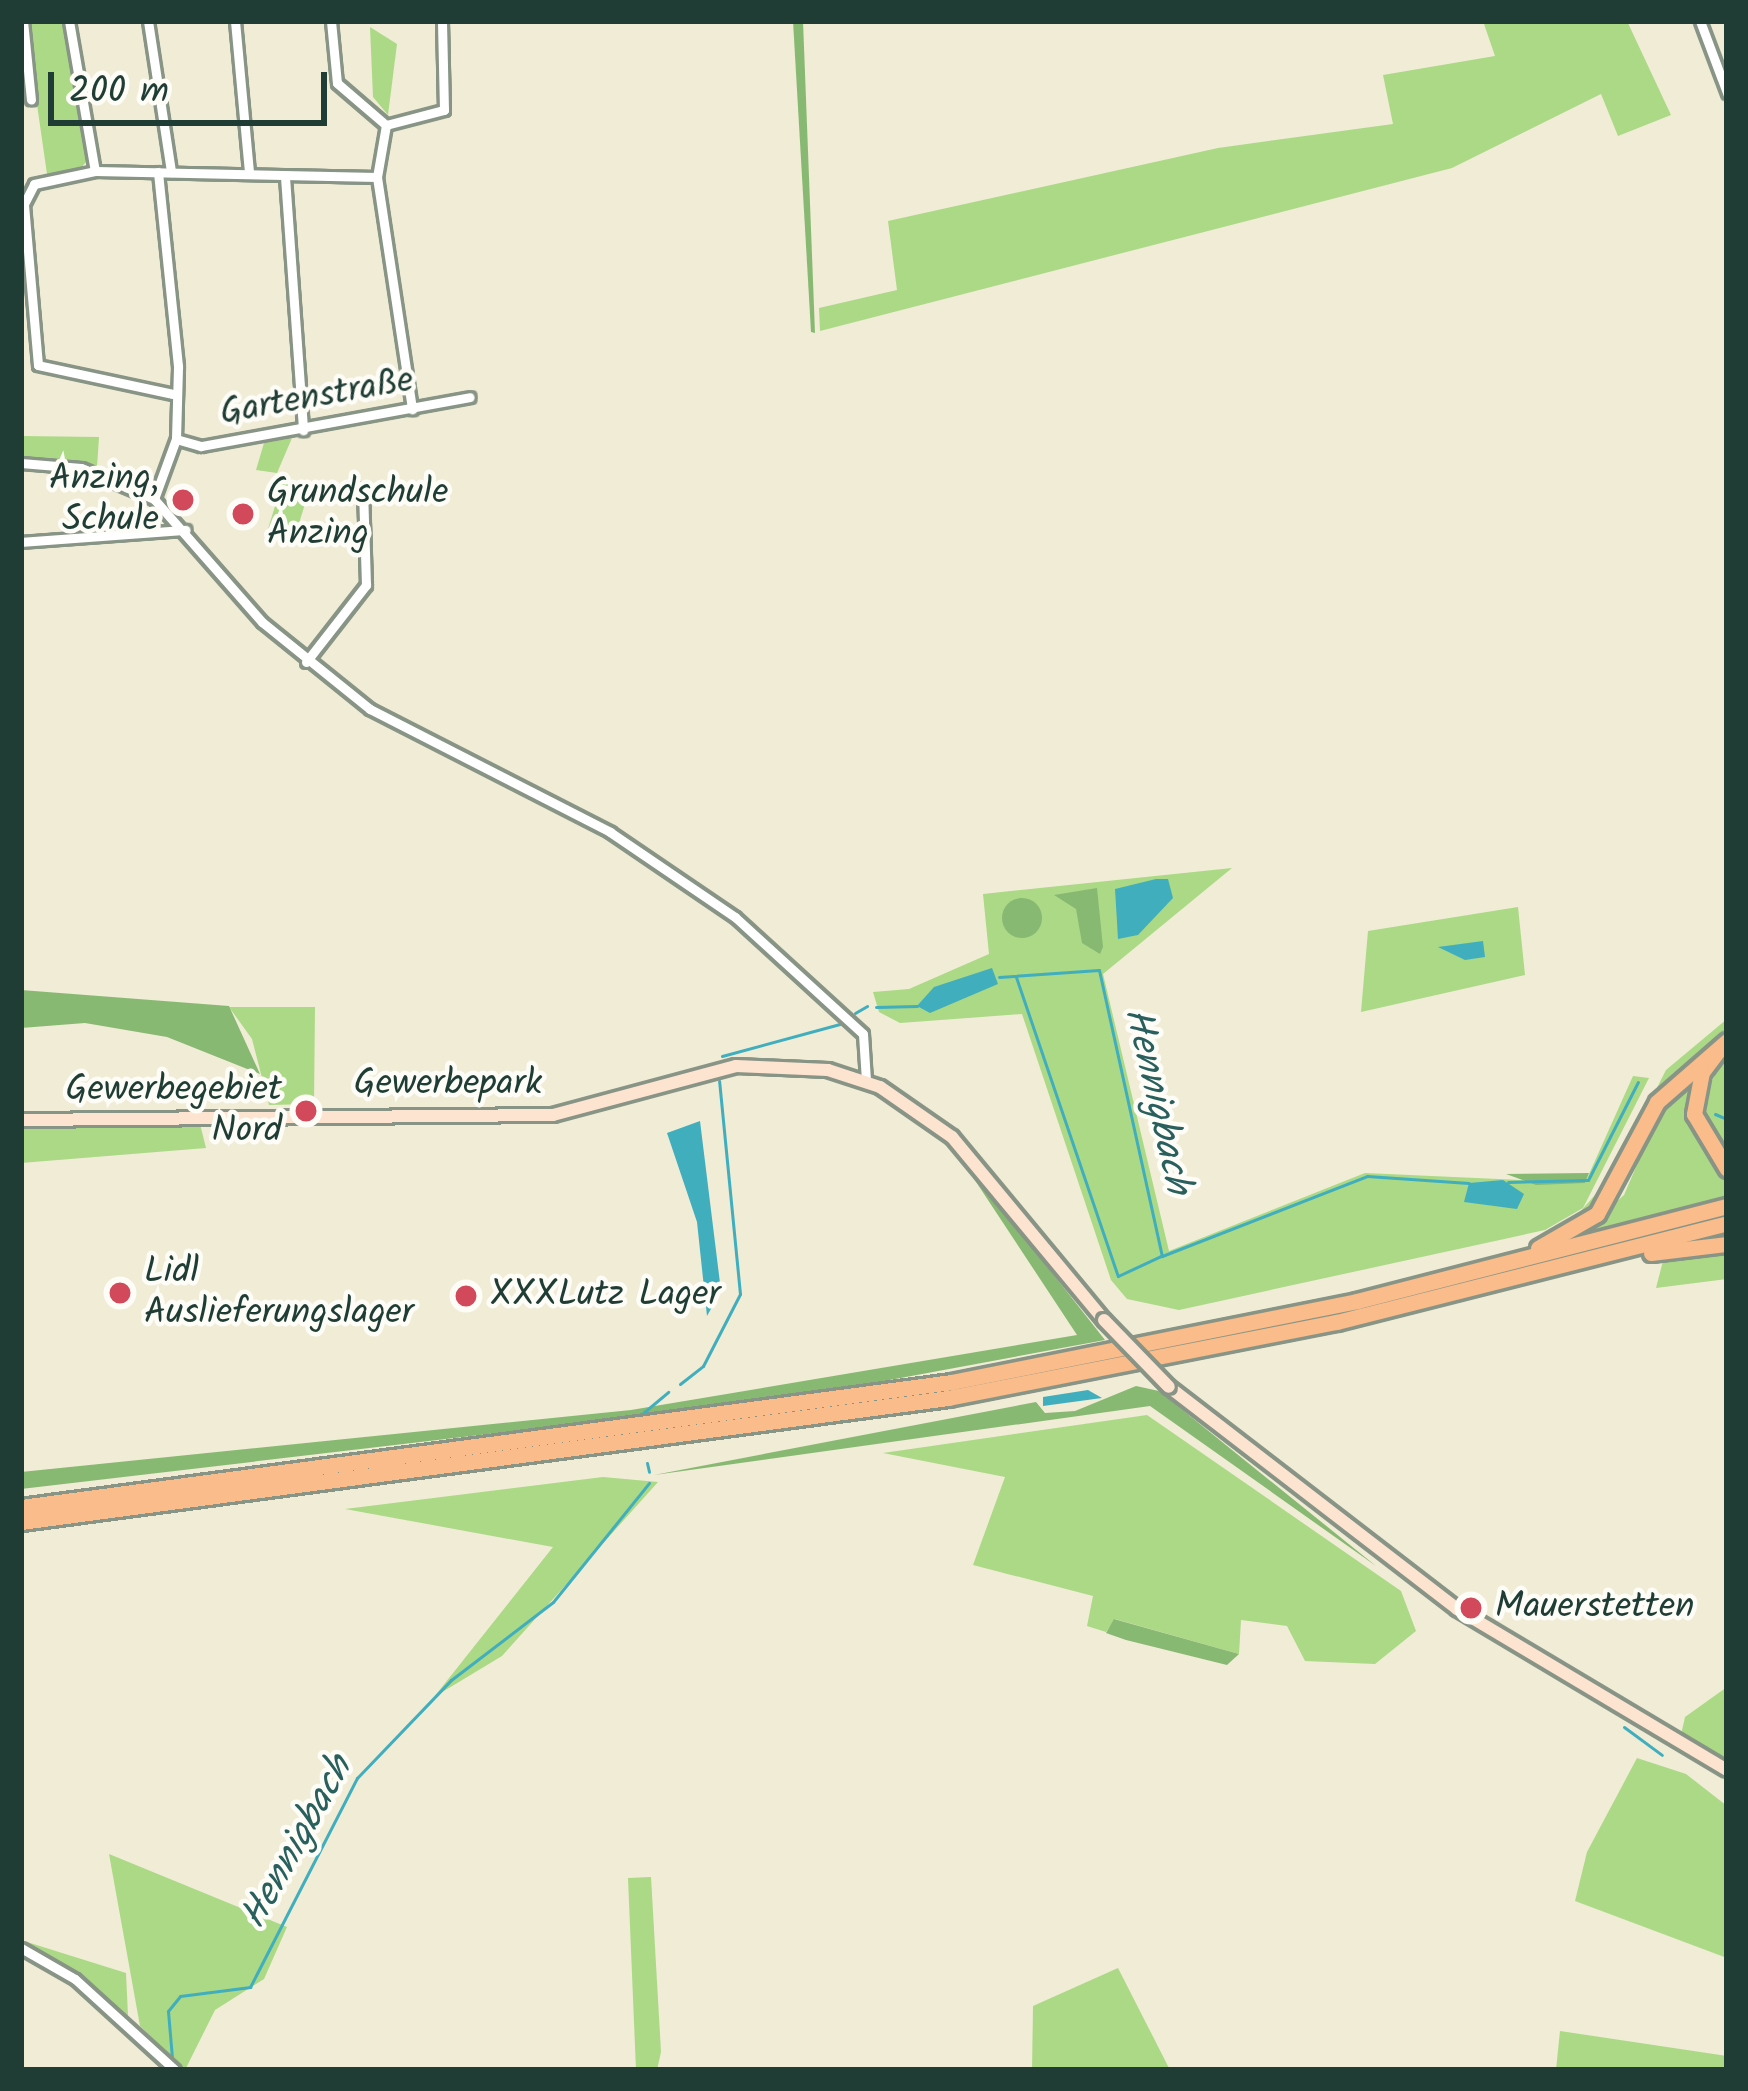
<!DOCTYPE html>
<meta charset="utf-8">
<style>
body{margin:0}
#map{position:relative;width:1748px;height:2091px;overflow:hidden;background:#f0ecd6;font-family:Kalam,sans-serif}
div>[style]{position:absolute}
.green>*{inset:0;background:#abd986;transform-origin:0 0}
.forest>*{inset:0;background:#88b973}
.round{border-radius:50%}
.water>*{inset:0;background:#41aebe}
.stream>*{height:3px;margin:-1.5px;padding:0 1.5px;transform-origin:1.5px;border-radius:1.5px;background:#41aebe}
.roads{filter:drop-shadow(3px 0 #889485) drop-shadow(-3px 0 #889485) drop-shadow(0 3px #889485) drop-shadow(0 -3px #889485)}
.street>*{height:9px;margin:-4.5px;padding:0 4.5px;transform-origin:4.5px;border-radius:4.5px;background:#fff}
.secondary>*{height:12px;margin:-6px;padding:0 6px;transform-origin:6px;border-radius:6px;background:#fde4d0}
.highway>*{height:15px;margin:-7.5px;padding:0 7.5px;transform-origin:7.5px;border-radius:7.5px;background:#f9bc8a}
.bridges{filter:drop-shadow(3px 0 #889485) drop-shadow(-3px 0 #889485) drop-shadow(0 3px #889485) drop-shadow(0 -3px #889485)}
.secondary-bridge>*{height:12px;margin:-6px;padding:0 6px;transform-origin:6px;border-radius:6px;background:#fde4d0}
.dots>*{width:33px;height:33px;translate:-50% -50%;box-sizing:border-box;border:6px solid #fdfcf7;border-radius:50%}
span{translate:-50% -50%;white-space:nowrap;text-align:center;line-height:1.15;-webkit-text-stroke:9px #fdfcf7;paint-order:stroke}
.street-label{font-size:36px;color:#1f3d34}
.poi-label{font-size:36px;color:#1f3d34}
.right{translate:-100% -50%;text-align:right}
.left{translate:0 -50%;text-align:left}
.water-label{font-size:39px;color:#295f5d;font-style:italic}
.frame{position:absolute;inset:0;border:24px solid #1f3d34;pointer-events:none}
.scale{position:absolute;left:48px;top:72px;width:279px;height:54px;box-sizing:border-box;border:6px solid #1f3d34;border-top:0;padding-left:15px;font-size:36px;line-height:42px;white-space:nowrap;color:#1f3d34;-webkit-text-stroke:9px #fdfcf7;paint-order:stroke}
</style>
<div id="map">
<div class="green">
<div style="clip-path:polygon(25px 21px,64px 21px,87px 161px,79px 170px,47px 174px)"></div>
<div style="clip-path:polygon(1483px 21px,1627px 21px,1671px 115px,1618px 136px,1601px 94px,1452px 168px,820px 331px,819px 308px,897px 290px,888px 221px,1218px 148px,1393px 124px,1383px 75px,1495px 56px)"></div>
<div style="clip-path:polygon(370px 27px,397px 44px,388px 115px,373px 97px)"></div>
<div style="clip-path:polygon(21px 436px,99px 437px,97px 467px,21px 458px)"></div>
<div style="clip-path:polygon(292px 438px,277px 473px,256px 470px,264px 443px)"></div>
<div style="left:283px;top:480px;width:28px;height:50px;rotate:17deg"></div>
<div style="clip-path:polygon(1232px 868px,1103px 974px,1169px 1251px,1365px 1173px,1585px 1183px,1633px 1076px,1649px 1078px,1583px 1208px,1545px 1230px,1179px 1310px,1127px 1299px,1111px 1280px,1022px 1014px,900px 1023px,879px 1012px,873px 992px,909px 989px,989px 954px,983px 894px)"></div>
<div style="clip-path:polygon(1518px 907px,1525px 975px,1361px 1012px,1368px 931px)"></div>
<div style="clip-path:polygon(229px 1007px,315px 1007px,314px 1104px,269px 1105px,252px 1039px)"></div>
<div style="clip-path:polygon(1727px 1019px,1727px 1036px,1658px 1096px,1597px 1210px,1561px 1233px,1612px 1176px,1666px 1070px)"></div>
<div style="clip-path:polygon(1727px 1052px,1727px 1165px,1698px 1107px)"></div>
<div style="clip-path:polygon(1697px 1065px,1692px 1132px,1727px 1175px,1727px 1199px,1571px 1242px,1624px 1195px,1660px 1111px)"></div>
<div style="clip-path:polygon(200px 1124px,206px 1148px,21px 1163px,21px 1127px)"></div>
<div style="clip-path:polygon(1727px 1250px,1727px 1279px,1656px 1288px,1664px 1257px)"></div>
<div style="clip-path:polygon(1147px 1415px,1401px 1591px,1416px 1631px,1375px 1664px,1305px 1661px,1287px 1626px,1241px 1620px,1239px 1654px,1115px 1619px,1106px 1632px,1087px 1626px,1093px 1596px,973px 1565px,1005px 1477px,883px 1453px)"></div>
<div style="clip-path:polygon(603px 1477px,658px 1482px,502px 1656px,434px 1697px,553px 1547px,345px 1509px)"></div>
<div style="clip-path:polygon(1727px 1687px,1727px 1761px,1681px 1735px,1685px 1717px)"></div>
<div style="clip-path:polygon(1637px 1758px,1686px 1774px,1727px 1806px,1727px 1958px,1575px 1901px,1587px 1852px)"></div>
<div style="clip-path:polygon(109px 1854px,287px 1927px,264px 1979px,215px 2010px,185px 2070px,140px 2026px)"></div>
<div style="clip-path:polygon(651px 1877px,661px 2052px,657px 2070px,636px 2070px,628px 1878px)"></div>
<div style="clip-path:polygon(27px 1942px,126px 1973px,128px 2016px)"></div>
<div style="clip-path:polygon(1118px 1968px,1170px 2070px,1032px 2070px,1033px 2006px)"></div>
<div style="clip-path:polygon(1560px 2031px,1727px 2056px,1727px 2070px,1556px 2070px)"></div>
</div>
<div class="forest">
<div style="clip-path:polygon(793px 21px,803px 21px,815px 333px,811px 332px)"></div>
<div style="clip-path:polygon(1097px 888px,1103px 947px,1100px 954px,1082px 943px,1076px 909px,1054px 895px)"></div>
<div class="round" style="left:1002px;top:898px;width:40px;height:40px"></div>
<div style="clip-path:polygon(21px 990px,229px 1006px,260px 1074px,167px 1037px,85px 1023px,21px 1028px)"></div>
<div style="clip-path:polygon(953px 1147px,1105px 1340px,787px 1399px,21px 1489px,21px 1472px,631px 1410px,1077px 1335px)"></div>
<div style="clip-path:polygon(1589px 1173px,1585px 1183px,1536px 1185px,1506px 1174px)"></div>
<div style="clip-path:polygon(1136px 1386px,1159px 1391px,1376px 1566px,1150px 1406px,654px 1475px,1036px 1402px,1045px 1413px,1075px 1411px)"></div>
<div style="clip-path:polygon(1114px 1619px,1239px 1654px,1227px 1665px,1126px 1640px,1106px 1633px)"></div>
</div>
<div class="water">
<div style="clip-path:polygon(1156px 879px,1168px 879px,1173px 898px,1138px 935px,1118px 939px,1115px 889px)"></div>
<div style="clip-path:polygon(1483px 941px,1485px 957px,1465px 960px,1438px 947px)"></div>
<div style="clip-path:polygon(992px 968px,998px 984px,930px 1013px,917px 1006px,934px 987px)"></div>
<div style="clip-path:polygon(700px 1121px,721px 1291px,707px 1316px,697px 1222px,667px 1133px)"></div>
<div style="clip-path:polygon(1503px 1180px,1524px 1194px,1517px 1209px,1464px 1202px,1469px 1183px)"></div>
<div style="clip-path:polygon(1088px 1390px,1102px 1398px,1043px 1406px,1043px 1397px)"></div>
</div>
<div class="stream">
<div style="left:999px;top:977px;width:100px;rotate:-4deg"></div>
<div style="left:1099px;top:970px;width:293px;rotate:77.6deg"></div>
<div style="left:1162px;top:1256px;width:220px;rotate:-21.3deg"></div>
<div style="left:1367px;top:1176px;width:102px;rotate:3.9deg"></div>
<div style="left:1016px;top:977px;width:316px;rotate:71.2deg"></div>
<div style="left:1118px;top:1276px;width:47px;rotate:-24.9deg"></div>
<div style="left:876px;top:1007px;width:41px;rotate:-1.4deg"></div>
<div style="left:855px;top:1013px;width:14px;rotate:-30deg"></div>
<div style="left:722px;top:1056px;width:122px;rotate:-15.2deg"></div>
<div style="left:1715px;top:1114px;width:13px;rotate:23deg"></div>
<div style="left:1508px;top:1182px;width:80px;rotate:-1.4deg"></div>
<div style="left:1588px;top:1180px;width:110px;rotate:-63deg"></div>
<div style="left:680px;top:1384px;width:29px;rotate:-38deg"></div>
<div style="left:703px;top:1366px;width:81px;rotate:-62.8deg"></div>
<div style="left:740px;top:1294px;width:214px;rotate:-95.6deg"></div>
<div style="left:643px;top:1413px;width:33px;rotate:-40deg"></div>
<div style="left:647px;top:1463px;width:9px;rotate:77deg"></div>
<div style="left:1624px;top:1727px;width:47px;rotate:36.4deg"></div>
<div style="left:172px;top:2058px;width:47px;rotate:-94.9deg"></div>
<div style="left:168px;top:2011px;width:19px;rotate:-51deg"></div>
<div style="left:180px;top:1996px;width:71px;rotate:-7.3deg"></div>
<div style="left:250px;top:1987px;width:235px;rotate:-62.9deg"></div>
<div style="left:357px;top:1778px;width:136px;rotate:-46.2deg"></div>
<div style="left:451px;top:1680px;width:128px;rotate:-37.4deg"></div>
<div style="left:553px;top:1602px;width:153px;rotate:-51.1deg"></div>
</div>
<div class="roads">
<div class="street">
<div style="left:23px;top:21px;width:79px;rotate:84.2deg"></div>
<div style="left:69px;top:21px;width:152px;rotate:80.2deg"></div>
<div style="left:148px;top:21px;width:153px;rotate:81.3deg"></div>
<div style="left:235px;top:21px;width:151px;rotate:84.7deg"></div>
<div style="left:331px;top:21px;width:62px;rotate:84.5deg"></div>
<div style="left:337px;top:83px;width:65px;rotate:40.6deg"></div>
<div style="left:386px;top:125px;width:53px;rotate:99.8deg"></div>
<div style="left:1700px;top:21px;width:77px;rotate:69.4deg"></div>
<div style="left:386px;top:125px;width:60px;rotate:-14.5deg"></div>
<div style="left:444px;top:110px;width:89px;rotate:-91.3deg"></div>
<div style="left:285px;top:177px;width:254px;rotate:85.9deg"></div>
<div style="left:173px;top:394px;width:138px;rotate:-167.9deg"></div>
<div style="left:38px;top:365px;width:162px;rotate:-95deg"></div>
<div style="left:24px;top:204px;width:22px;rotate:-63deg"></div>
<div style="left:34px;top:184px;width:62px;rotate:-12deg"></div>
<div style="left:95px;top:171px;width:282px;rotate:1.2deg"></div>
<div style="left:377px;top:177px;width:235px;rotate:81.4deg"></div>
<div style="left:176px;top:439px;width:26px;rotate:16deg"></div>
<div style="left:201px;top:446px;width:273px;rotate:-10.3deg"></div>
<div style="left:21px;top:463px;width:60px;rotate:4.8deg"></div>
<div style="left:81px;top:468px;width:79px;rotate:23deg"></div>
<div style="left:154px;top:499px;width:164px;rotate:48.7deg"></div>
<div style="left:262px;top:622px;width:139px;rotate:38.9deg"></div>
<div style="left:370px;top:709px;width:270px;rotate:27.1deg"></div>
<div style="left:610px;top:832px;width:151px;rotate:34.2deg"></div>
<div style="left:735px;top:917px;width:173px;rotate:42.4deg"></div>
<div style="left:863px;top:1034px;width:47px;rotate:86.3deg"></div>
<div style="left:154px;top:499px;width:64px;rotate:-69.9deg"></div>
<div style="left:176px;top:439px;width:73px;rotate:-88.4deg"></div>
<div style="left:178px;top:366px;width:195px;rotate:-95.9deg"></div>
<div style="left:21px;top:542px;width:165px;rotate:-4.2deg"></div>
<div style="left:306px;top:662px;width:98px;rotate:-52.1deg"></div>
<div style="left:366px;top:585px;width:97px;rotate:-91.8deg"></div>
<div style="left:21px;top:1948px;width:62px;rotate:29.9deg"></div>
<div style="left:75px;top:1979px;width:135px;rotate:42.3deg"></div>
</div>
<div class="secondary">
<div style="left:21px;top:1120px;width:532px;rotate:-0.54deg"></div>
<div style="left:553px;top:1115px;width:189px;rotate:-15deg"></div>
<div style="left:736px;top:1066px;width:92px;rotate:2.5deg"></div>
<div style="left:828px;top:1070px;width:55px;rotate:18.1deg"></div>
<div style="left:880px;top:1087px;width:88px;rotate:34.8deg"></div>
<div style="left:952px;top:1137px;width:238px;rotate:50.3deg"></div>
<div style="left:1169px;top:1387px;width:364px;rotate:37.6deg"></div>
<div style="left:1457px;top:1609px;width:314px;rotate:30.8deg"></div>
</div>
<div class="highway">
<div style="left:1721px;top:1047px;width:31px;rotate:127deg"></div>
<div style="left:1702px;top:1072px;width:43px;rotate:100.8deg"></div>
<div style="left:1694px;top:1114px;width:64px;rotate:59deg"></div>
<div style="left:1538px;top:1248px;width:68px;rotate:-30deg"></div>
<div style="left:1597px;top:1214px;width:127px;rotate:-61.8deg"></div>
<div style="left:1657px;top:1102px;width:93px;rotate:-41.1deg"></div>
<div style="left:1651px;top:1253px;width:77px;rotate:-6.8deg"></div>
<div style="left:21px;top:1507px;width:939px;rotate:-7.65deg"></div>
<div style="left:952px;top:1382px;width:413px;rotate:-11.3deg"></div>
<div style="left:1357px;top:1301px;width:382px;rotate:-14.4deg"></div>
<div style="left:21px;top:1522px;width:935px;rotate:-7.62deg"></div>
<div style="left:948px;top:1398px;width:396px;rotate:-11.1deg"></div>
<div style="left:1337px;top:1322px;width:402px;rotate:-14.2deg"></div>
</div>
</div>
<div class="bridges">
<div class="secondary-bridge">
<div style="left:1104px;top:1320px;width:93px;rotate:45.9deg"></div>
</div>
</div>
<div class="dots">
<div style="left:183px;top:500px;background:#d1495b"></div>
<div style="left:243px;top:514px;background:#d1495b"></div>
<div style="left:306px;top:1111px;background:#d1495b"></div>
<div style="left:120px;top:1293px;background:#d1495b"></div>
<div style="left:466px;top:1296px;background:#d1495b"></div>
<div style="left:1471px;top:1608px;background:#d1495b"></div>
</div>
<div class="street-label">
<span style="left:317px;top:398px;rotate:-10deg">Gartenstraße</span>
<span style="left:448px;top:1085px">Gewerbepark</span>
</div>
<div class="poi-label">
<span class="right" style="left:159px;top:500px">Anzing,<br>Schule</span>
<span class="left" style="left:267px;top:514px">Grundschule<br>Anzing</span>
<span class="right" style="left:282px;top:1111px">Gewerbegebiet<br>Nord</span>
<span class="left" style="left:144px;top:1293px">Lidl<br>Auslieferungslager</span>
<span class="left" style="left:490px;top:1296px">XXXLutz Lager</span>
<span class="left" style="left:1495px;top:1608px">Mauerstetten</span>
</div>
<div class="water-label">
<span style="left:1156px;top:1101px;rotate:77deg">Hennigbach</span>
<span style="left:298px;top:1843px;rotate:-61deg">Hennigbach</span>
</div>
<div class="frame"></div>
<div class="scale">200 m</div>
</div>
